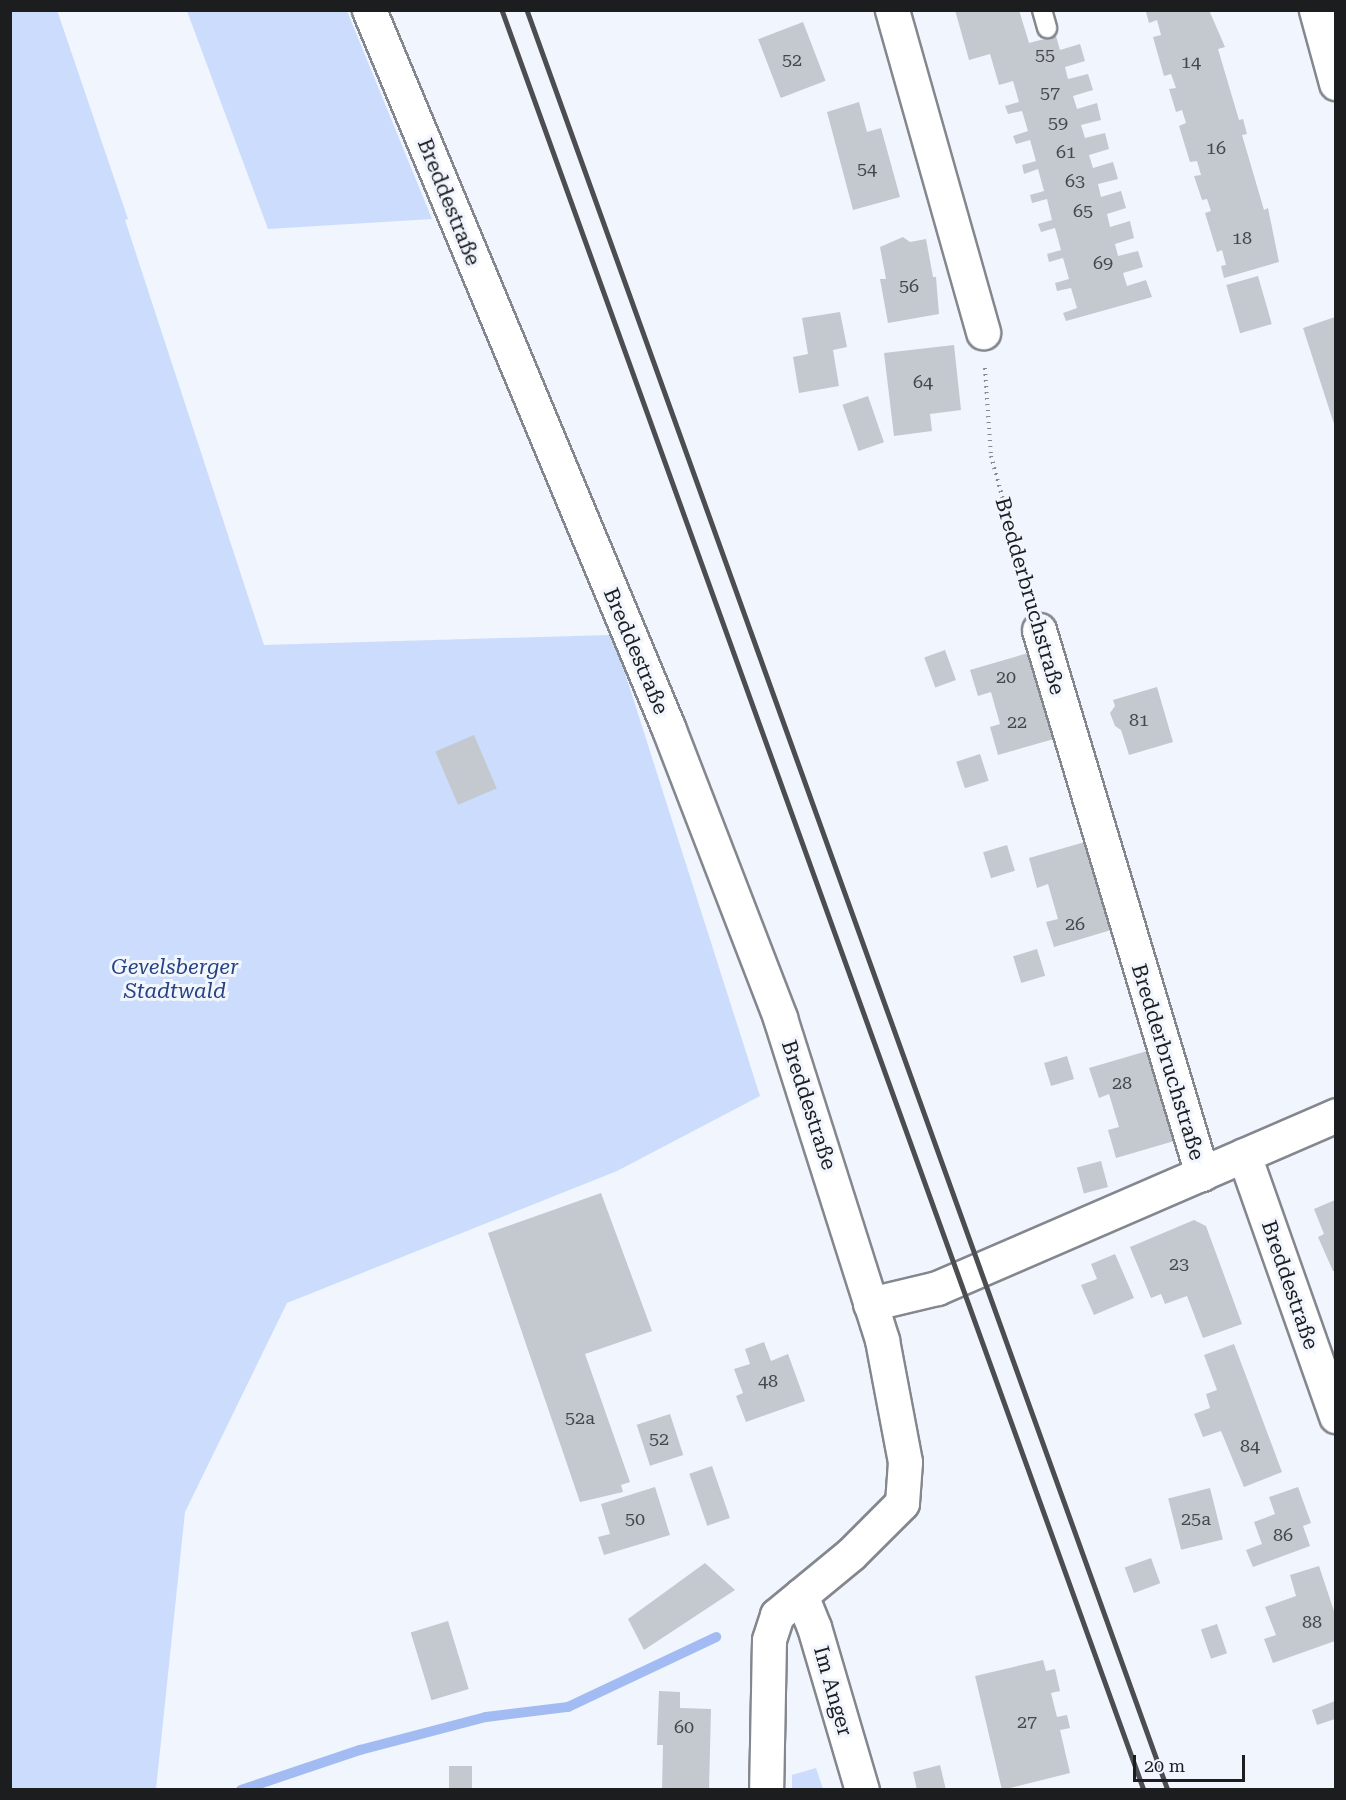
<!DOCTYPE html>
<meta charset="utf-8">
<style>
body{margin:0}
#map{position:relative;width:1346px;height:1800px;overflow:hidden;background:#f1f5fd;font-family:"Roboto Serif",serif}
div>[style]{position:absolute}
.green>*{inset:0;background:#ccdcfd}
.stream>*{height:10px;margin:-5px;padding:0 5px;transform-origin:5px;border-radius:5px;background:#a2bcf3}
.building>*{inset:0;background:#c4c8cf;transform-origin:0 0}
.path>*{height:4px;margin-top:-2px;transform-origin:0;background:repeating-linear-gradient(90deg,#85888d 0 1.5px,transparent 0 6px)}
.roads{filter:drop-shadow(2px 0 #84878e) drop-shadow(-2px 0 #84878e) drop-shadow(0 2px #84878e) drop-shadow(0 -2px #84878e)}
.lane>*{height:18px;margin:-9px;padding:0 9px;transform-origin:9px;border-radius:9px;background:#fff}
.street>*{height:33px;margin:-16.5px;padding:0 16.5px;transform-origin:16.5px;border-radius:16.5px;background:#fff}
.rail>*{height:4.5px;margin:-2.25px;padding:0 2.25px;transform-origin:2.25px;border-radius:2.25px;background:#4b4d51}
span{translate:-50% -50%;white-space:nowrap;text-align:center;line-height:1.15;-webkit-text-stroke:6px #f1f5fd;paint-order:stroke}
.number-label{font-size:18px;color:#45484b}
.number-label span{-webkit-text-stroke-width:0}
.street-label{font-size:21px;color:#1b1d1f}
.park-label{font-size:21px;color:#284383;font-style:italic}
.frame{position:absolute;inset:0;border:12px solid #1b1d1f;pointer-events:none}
.scale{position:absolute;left:1133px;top:1755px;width:112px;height:27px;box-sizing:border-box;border:3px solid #1b1d1f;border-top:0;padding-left:8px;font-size:18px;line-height:21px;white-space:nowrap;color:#1b1d1f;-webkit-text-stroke:4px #f1f5fd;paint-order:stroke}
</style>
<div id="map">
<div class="green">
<div style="clip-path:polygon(57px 10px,128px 219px,125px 220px,264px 645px,609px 635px,618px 651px,760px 1096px,617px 1171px,287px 1303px,185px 1512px,156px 1789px,11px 1790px,10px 11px)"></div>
<div style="clip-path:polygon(187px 11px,347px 11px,432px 219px,268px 229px)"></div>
<div style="clip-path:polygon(816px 1768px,823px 1789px,792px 1789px,792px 1775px)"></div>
</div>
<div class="stream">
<div style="left:241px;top:1790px;width:126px;rotate:-18.6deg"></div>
<div style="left:360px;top:1750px;width:130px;rotate:-14.7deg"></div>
<div style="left:486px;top:1717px;width:83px;rotate:-7deg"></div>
<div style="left:568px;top:1707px;width:164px;rotate:-25.3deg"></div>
</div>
<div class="building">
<div style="clip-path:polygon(955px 10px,1019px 10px,1029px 43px,1056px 36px,1060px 50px,1080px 44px,1085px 61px,1065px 67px,1068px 79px,1088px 74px,1093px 90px,1073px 96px,1077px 109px,1097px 103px,1101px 120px,1081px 125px,1085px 138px,1105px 133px,1109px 149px,1089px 155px,1093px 168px,1113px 162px,1118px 179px,1098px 184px,1101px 197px,1121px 191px,1126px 208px,1107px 214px,1110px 227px,1130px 221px,1134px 238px,1115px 244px,1118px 256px,1138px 251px,1143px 267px,1123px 273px,1127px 286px,1146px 280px,1152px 297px,1066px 321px,1063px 313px,1077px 308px,1071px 288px,1057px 291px,1055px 283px,1069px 279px,1063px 258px,1049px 262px,1047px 254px,1061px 250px,1055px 228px,1041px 232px,1038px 224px,1052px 220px,1047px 199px,1032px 203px,1030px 195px,1044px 191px,1038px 169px,1024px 174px,1022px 165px,1036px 161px,1030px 140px,1016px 144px,1013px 136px,1028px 131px,1022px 111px,1008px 114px,1005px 106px,1019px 102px,1013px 81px,999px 85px,990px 54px,969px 60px)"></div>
<div style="clip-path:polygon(1209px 10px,1225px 47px,1218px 49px,1239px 120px,1243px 119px,1247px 134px,1242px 135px,1264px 210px,1268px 208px,1279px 262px,1224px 278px,1221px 266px,1226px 265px,1222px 250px,1217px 252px,1205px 213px,1211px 211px,1207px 199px,1202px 200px,1194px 176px,1201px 175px,1197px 161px,1190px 162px,1179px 126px,1186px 123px,1182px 110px,1176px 112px,1169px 89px,1176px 88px,1171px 74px,1164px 76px,1153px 37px,1161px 35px,1157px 20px,1149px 23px,1146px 12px)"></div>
<div style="left:803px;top:22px;width:63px;height:48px;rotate:69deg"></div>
<div style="clip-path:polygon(859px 102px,867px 132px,881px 128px,900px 197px,853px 210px,827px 112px)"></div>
<div style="clip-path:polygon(903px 237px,910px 242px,926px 239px,933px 277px,936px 277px,939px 314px,888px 323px,880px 279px,886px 279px,880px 247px)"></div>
<div style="left:1258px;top:276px;width:50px;height:33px;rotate:74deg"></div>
<div style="clip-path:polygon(840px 312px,847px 347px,833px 350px,839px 386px,799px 393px,793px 357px,808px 354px,802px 318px)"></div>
<div style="clip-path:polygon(1335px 317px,1335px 427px,1303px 328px)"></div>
<div style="clip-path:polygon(954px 345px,961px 410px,930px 414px,932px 431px,894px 436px,884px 353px)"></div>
<div style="left:868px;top:396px;width:49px;height:27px;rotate:71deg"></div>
<div style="left:945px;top:650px;width:32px;height:22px;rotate:70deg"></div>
<div style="clip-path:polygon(1035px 651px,1061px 737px,998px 755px,990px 727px,1000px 724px,991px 692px,978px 696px,970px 670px)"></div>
<div style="clip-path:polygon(1157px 687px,1173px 742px,1129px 755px,1121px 730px,1115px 726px,1110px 713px,1115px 706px,1113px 700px)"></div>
<div style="left:474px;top:735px;width:58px;height:42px;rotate:67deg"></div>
<div style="left:980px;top:754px;width:28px;height:25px;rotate:72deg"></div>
<div style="clip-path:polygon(1092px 840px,1118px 928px,1054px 947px,1046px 922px,1058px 919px,1048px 884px,1037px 888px,1029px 858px)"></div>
<div style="left:1007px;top:845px;width:27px;height:25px;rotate:73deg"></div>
<div style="left:1037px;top:949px;width:28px;height:25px;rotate:73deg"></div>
<div style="clip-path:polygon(1154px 1049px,1181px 1139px,1116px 1158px,1108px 1130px,1119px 1127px,1109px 1094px,1099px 1098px,1089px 1068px)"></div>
<div style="left:1067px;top:1056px;width:24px;height:24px;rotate:73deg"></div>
<div style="left:1101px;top:1161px;width:27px;height:25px;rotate:75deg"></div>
<div style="clip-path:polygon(601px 1193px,652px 1331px,585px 1354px,630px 1482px,621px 1485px,623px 1492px,580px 1502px,488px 1233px)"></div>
<div style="clip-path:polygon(1335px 1200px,1335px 1271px,1333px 1271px,1318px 1237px,1324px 1234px,1314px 1209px)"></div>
<div style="clip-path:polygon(1194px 1220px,1206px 1226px,1242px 1324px,1203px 1338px,1187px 1296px,1165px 1304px,1161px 1294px,1151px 1298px,1130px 1247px)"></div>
<div style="clip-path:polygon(1115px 1254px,1134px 1298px,1094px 1315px,1081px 1285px,1097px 1279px,1091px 1264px)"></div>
<div style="clip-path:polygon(764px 1342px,771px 1361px,788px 1354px,805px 1401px,746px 1422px,736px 1396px,743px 1393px,734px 1369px,750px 1364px,745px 1349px)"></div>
<div style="clip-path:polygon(1234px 1344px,1282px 1472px,1244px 1487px,1221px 1431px,1203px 1437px,1194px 1414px,1210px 1408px,1206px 1394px,1217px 1390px,1204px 1355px)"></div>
<div style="left:670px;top:1414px;width:43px;height:35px;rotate:72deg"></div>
<div style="left:712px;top:1466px;width:55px;height:24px;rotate:71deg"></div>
<div style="clip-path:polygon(655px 1487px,670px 1535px,604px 1555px,598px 1537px,610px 1534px,601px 1504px)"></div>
<div style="clip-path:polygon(1298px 1487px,1311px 1523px,1303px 1526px,1310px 1546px,1253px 1567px,1246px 1550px,1262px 1544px,1254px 1522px,1275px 1514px,1269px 1497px)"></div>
<div style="left:1210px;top:1488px;width:53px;height:43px;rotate:76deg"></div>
<div style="left:1151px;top:1558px;width:27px;height:28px;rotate:70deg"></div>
<div style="clip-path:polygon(705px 1563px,735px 1590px,644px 1650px,628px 1619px)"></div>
<div style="clip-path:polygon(1319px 1566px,1335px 1614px,1335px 1641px,1273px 1663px,1264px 1639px,1276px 1635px,1265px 1607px,1296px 1596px,1290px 1575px)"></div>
<div style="left:448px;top:1621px;width:71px;height:39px;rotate:73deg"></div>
<div style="left:1217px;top:1624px;width:31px;height:17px;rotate:71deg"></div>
<div style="clip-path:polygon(1043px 1660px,1046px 1671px,1055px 1669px,1060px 1691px,1051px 1693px,1057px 1717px,1067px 1715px,1070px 1728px,1060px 1730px,1070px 1773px,1002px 1790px,975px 1676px)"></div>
<div style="clip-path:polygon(659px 1691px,680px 1692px,680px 1708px,711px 1709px,709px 1790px,662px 1790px,663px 1745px,657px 1745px)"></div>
<div style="clip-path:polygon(1335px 1701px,1335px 1719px,1317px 1725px,1312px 1710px)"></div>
<div style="clip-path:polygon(940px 1765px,946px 1790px,917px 1790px,913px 1772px)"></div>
<div style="left:449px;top:1766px;width:23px;height:23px"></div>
</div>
<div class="path">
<div style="left:985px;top:368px;width:88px;rotate:86.1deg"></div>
<div style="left:991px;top:456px;width:147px;rotate:74.6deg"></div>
</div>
<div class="roads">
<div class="lane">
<div style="left:1042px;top:10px;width:19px;rotate:74deg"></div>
</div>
<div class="street">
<div style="left:369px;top:10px;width:777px;rotate:67.36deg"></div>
<div style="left:668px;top:727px;width:312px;rotate:68.9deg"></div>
<div style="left:780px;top:1018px;width:338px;rotate:72.4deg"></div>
<div style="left:882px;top:1340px;width:124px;rotate:79.3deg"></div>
<div style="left:905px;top:1462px;width:41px;rotate:94.2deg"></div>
<div style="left:902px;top:1503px;width:72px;rotate:135deg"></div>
<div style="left:851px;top:1554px;width:96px;rotate:140.5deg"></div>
<div style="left:777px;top:1615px;width:26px;rotate:108deg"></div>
<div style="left:769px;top:1640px;width:150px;rotate:91.1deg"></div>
<div style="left:892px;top:10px;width:335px;rotate:74.2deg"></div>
<div style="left:1316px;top:10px;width:76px;rotate:74.7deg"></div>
<div style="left:1039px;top:630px;width:568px;rotate:73.32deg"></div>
<div style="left:1244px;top:1155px;width:277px;rotate:70.6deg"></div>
<div style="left:870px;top:1304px;width:69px;rotate:-13.4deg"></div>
<div style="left:937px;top:1288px;width:435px;rotate:-23.4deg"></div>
<div style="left:801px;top:1595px;width:35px;rotate:68deg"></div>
<div style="left:814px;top:1627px;width:170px;rotate:73.6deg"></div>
</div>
</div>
<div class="rail">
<div style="left:502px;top:10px;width:1892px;rotate:70.17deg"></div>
<div style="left:527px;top:10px;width:1892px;rotate:70.2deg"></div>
</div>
<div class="number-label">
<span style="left:1045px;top:55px">55</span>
<span style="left:792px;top:60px">52</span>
<span style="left:1191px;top:62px">14</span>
<span style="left:1050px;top:93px">57</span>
<span style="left:1058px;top:123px">59</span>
<span style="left:1216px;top:148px">16</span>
<span style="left:1066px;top:152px">61</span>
<span style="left:867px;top:169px">54</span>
<span style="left:1075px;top:181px">63</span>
<span style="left:1083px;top:211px">65</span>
<span style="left:1242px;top:238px">18</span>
<span style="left:1103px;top:263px">69</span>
<span style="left:909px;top:286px">56</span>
<span style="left:923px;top:382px">64</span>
<span style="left:1006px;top:677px">20</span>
<span style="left:1139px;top:720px">81</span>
<span style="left:1017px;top:722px">22</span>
<span style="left:1075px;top:924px">26</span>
<span style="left:1122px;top:1083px">28</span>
<span style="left:1179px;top:1264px">23</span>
<span style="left:768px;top:1381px">48</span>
<span style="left:580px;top:1418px">52a</span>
<span style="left:659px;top:1439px">52</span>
<span style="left:1250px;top:1446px">84</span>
<span style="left:635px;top:1519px">50</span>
<span style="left:1196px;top:1519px">25a</span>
<span style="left:1283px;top:1535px">86</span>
<span style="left:1312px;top:1622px">88</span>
<span style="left:1027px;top:1722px">27</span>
<span style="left:684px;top:1727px">60</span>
</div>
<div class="street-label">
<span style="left:449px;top:202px;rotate:68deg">Breddestraße</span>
<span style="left:1030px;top:596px;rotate:74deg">Bredderbruchstraße</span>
<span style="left:636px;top:651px;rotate:67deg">Breddestraße</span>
<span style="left:1168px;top:1062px;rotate:73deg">Bredderbruchstraße</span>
<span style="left:809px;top:1105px;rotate:72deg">Breddestraße</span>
<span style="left:1290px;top:1285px;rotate:71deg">Breddestraße</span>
<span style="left:833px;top:1691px;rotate:74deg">Im Anger</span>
</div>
<div class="park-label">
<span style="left:175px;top:979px">Gevelsberger<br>Stadtwald</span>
</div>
<div class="frame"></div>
<div class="scale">20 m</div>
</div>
